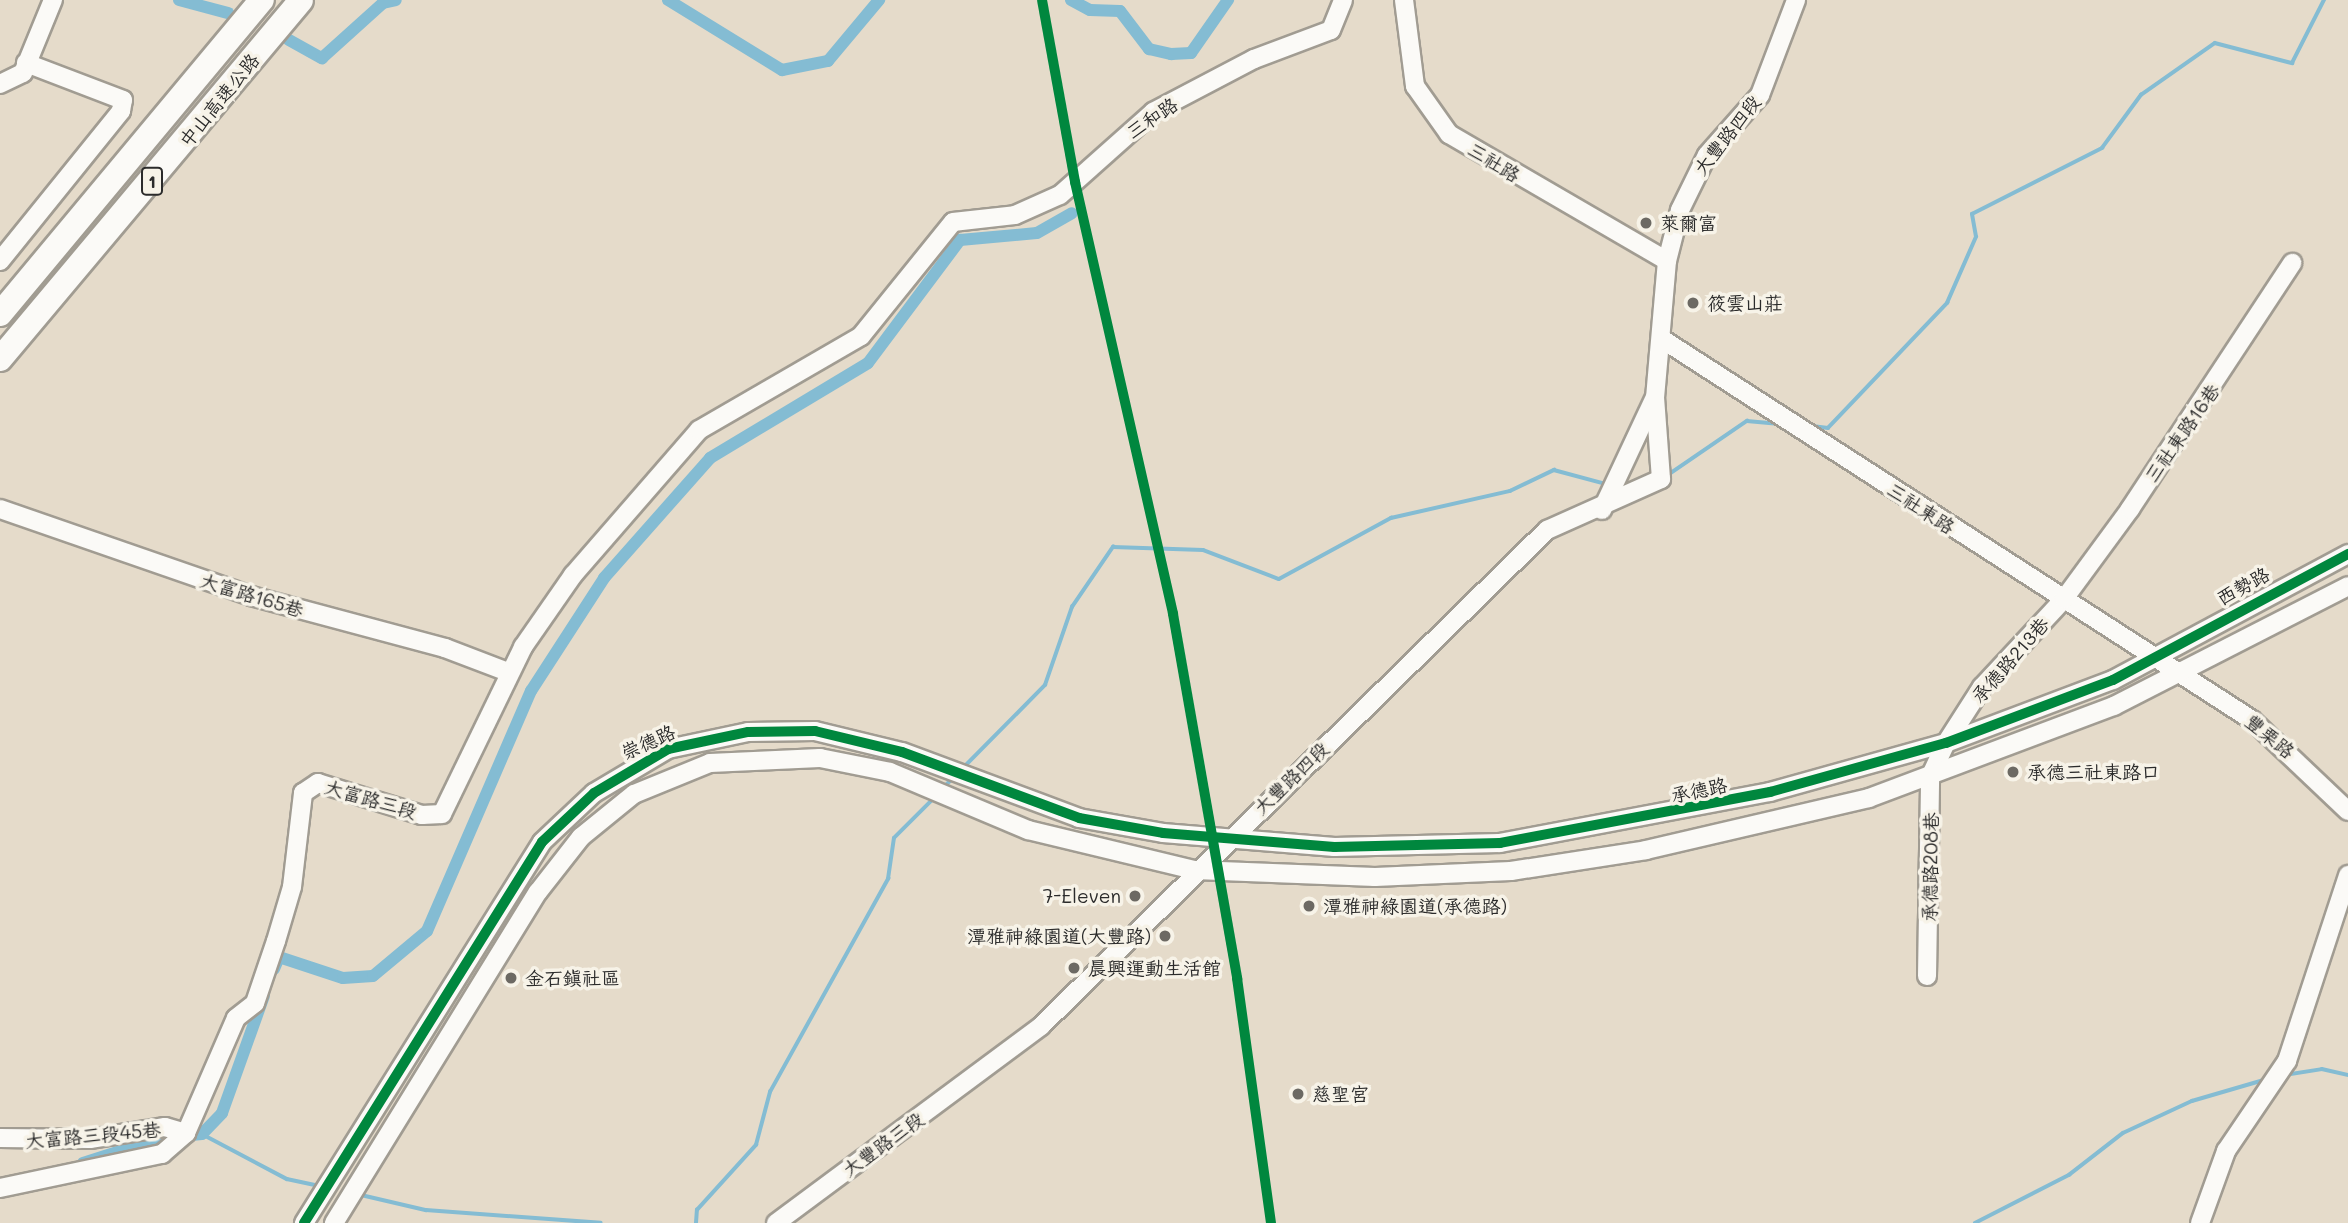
<!DOCTYPE html>
<meta charset="utf-8">
<style>
body{margin:0}
#map{position:relative;width:2348px;height:1223px;overflow:hidden;background:#e5dbca;font-family:Mali,"LXGW WenKai TC",sans-serif}
div>[style]{position:absolute}
.stream>*{height:3.5px;margin:-1.75px;padding:0 1.75px;transform-origin:1.75px;border-radius:1.75px;background:#84bcd3}
.canal>*{height:12px;margin:-6px;padding:0 6px;transform-origin:6px;border-radius:6px;background:#84bcd3}
.roads{filter:drop-shadow(2px 0 #a19c92) drop-shadow(-2px 0 #a19c92) drop-shadow(0 2px #a19c92) drop-shadow(0 -2px #a19c92)}
.minor>*{height:18px;margin:-9px;padding:0 9px;transform-origin:9px;border-radius:9px;background:#fbfaf7}
.highway>*{height:24px;margin:-12px;padding:0 12px;transform-origin:12px;border-radius:12px;background:#fbfaf7}
.cycleway>*{height:10px;margin:-5px;padding:0 5px;transform-origin:5px;border-radius:5px;background:#00873e}
.dots>*{width:19px;height:19px;translate:-50% -50%;box-sizing:border-box;border:4px solid #f7f3e8;border-radius:50%}
span{translate:-50% -50%;white-space:nowrap;text-align:center;line-height:1.15;-webkit-text-stroke:7px #f7f3e8;paint-order:stroke}
.shield-label span{padding:2px 5px;background:#f7f3e8;border:2px solid;border-radius:5px;-webkit-text-stroke-width:0}
.shield-label{font-size:18px;color:#2b2b2b;font-weight:700}
.street-label{font-size:19px;color:#2b2b2b}
.poi-label{font-size:19px;color:#2b2b2b}
.left{translate:0 -50%;text-align:left}
.right{translate:-100% -50%;text-align:right}
</style>
<div id="map">
<div class="stream">
<div style="left:1812px;top:426px;width:16px;rotate:7deg"></div>
<div style="left:1828px;top:428px;width:173px;rotate:-46.4deg"></div>
<div style="left:1947px;top:303px;width:72px;rotate:-66.3deg"></div>
<div style="left:1976px;top:237px;width:23px;rotate:-100deg"></div>
<div style="left:1972px;top:214px;width:146px;rotate:-26.9deg"></div>
<div style="left:2102px;top:148px;width:66px;rotate:-53.7deg"></div>
<div style="left:2141px;top:95px;width:90px;rotate:-35.1deg"></div>
<div style="left:2215px;top:43px;width:80px;rotate:14.6deg"></div>
<div style="left:2292px;top:63px;width:71px;rotate:-63.1deg"></div>
<div style="left:1668px;top:475px;width:96px;rotate:-34.4deg"></div>
<div style="left:1747px;top:421px;width:33px;rotate:5deg"></div>
<div style="left:962px;top:769px;width:118px;rotate:-45.3deg"></div>
<div style="left:1045px;top:685px;width:83px;rotate:-70.9deg"></div>
<div style="left:1072px;top:607px;width:73px;rotate:-55.7deg"></div>
<div style="left:1113px;top:547px;width:90px;rotate:1.9deg"></div>
<div style="left:1203px;top:550px;width:81px;rotate:20.9deg"></div>
<div style="left:1279px;top:579px;width:128px;rotate:-28.6deg"></div>
<div style="left:1391px;top:518px;width:122px;rotate:-12.8deg"></div>
<div style="left:1510px;top:491px;width:49px;rotate:-25.5deg"></div>
<div style="left:1554px;top:470px;width:54px;rotate:15.1deg"></div>
<div style="left:942px;top:789px;width:17px;rotate:-45deg"></div>
<div style="left:2285px;top:1075px;width:37px;rotate:-9deg"></div>
<div style="left:2322px;top:1069px;width:27px;rotate:13deg"></div>
<div style="left:202px;top:1134px;width:96px;rotate:27.9deg"></div>
<div style="left:287px;top:1179px;width:33px;rotate:12deg"></div>
<div style="left:357px;top:1194px;width:71px;rotate:13.1deg"></div>
<div style="left:426px;top:1210px;width:175px;rotate:4.2deg"></div>
<div style="left:696px;top:1223px;width:13px;rotate:-86deg"></div>
<div style="left:697px;top:1210px;width:88px;rotate:-47.8deg"></div>
<div style="left:756px;top:1145px;width:55px;rotate:-75.2deg"></div>
<div style="left:770px;top:1092px;width:244px;rotate:-61deg"></div>
<div style="left:888px;top:879px;width:41px;rotate:-81.7deg"></div>
<div style="left:894px;top:838px;width:58px;rotate:-45deg"></div>
<div style="left:1975px;top:1223px;width:106px;rotate:-27.1deg"></div>
<div style="left:2069px;top:1175px;width:68px;rotate:-37.9deg"></div>
<div style="left:2123px;top:1133px;width:76px;rotate:-24.9deg"></div>
<div style="left:2192px;top:1101px;width:78px;rotate:-16.3deg"></div>
</div>
<div class="canal">
<div style="left:179px;top:0;width:51px;rotate:14.9deg"></div>
<div style="left:668px;top:0;width:134px;rotate:31.6deg"></div>
<div style="left:782px;top:70px;width:47px;rotate:-11.1deg"></div>
<div style="left:828px;top:61px;width:80px;rotate:-50.1deg"></div>
<div style="left:1071px;top:0;width:21px;rotate:28deg"></div>
<div style="left:1090px;top:10px;width:30px;rotate:2deg"></div>
<div style="left:1120px;top:11px;width:48px;rotate:52.7deg"></div>
<div style="left:1149px;top:49px;width:23px;rotate:13deg"></div>
<div style="left:1171px;top:54px;width:20px;rotate:-3deg"></div>
<div style="left:1191px;top:53px;width:65px;rotate:-55.1deg"></div>
<div style="left:289px;top:40px;width:38px;rotate:29deg"></div>
<div style="left:322px;top:58px;width:82px;rotate:-42deg"></div>
<div style="left:383px;top:3px;width:13px;rotate:-13deg"></div>
<div style="left:274px;top:969px;width:13px;rotate:-67deg"></div>
<div style="left:279px;top:957px;width:67px;rotate:18.2deg"></div>
<div style="left:343px;top:978px;width:30px;rotate:-4deg"></div>
<div style="left:373px;top:976px;width:70px;rotate:-39.8deg"></div>
<div style="left:427px;top:931px;width:262px;rotate:-66.6deg"></div>
<div style="left:531px;top:691px;width:135px;rotate:-57.1deg"></div>
<div style="left:604px;top:578px;width:160px;rotate:-48.5deg"></div>
<div style="left:710px;top:458px;width:184px;rotate:-31deg"></div>
<div style="left:868px;top:363px;width:154px;rotate:-53.2deg"></div>
<div style="left:960px;top:240px;width:77px;rotate:-5.2deg"></div>
<div style="left:1037px;top:233px;width:40px;rotate:-29.7deg"></div>
<div style="left:83px;top:1163px;width:82px;rotate:-17.8deg"></div>
<div style="left:161px;top:1138px;width:41px;rotate:-5.6deg"></div>
<div style="left:202px;top:1134px;width:29px;rotate:-46deg"></div>
<div style="left:222px;top:1113px;width:124px;rotate:-70.3deg"></div>
</div>
<div class="roads">
<div class="minor">
<div style="left:1404px;top:0;width:87px;rotate:82.7deg"></div>
<div style="left:1415px;top:86px;width:59px;rotate:54.7deg"></div>
<div style="left:1449px;top:134px;width:252px;rotate:30.2deg"></div>
<div style="left:0;top:84px;width:25px;rotate:-26deg"></div>
<div style="left:23px;top:73px;width:79px;rotate:-67.7deg"></div>
<div style="left:0;top:261px;width:193px;rotate:-51.1deg"></div>
<div style="left:121px;top:111px;width:11px;rotate:-80deg"></div>
<div style="left:123px;top:100px;width:104px;rotate:-159.1deg"></div>
<div style="left:1662px;top:339px;width:702px;rotate:32.85deg"></div>
<div style="left:2252px;top:720px;width:132px;rotate:43.5deg"></div>
<div style="left:0;top:509px;width:266px;rotate:19.1deg"></div>
<div style="left:251px;top:596px;width:201px;rotate:15deg"></div>
<div style="left:445px;top:648px;width:67px;rotate:20.9deg"></div>
<div style="left:1602px;top:510px;width:123px;rotate:-64.9deg"></div>
<div style="left:1927px;top:976px;width:199px;rotate:-89.1deg"></div>
<div style="left:1930px;top:777px;width:38px;rotate:-65deg"></div>
<div style="left:1946px;top:743px;width:67px;rotate:-57.3deg"></div>
<div style="left:1982px;top:687px;width:120px;rotate:-47deg"></div>
<div style="left:2064px;top:599px;width:112px;rotate:-53.7deg"></div>
<div style="left:2130px;top:509px;width:295px;rotate:-56.6deg"></div>
<div style="left:0;top:1138px;width:90px;rotate:0.6deg"></div>
<div style="left:90px;top:1139px;width:76px;rotate:-9.1deg"></div>
<div style="left:165px;top:1127px;width:22px;rotate:16deg"></div>
<div style="left:0;top:1188px;width:166px;rotate:-11.9deg"></div>
<div style="left:162px;top:1154px;width:32px;rotate:-41deg"></div>
<div style="left:186px;top:1133px;width:125px;rotate:-66.5deg"></div>
<div style="left:236px;top:1018px;width:24px;rotate:-38deg"></div>
<div style="left:255px;top:1003px;width:65px;rotate:-71.3deg"></div>
<div style="left:276px;top:941px;width:56px;rotate:-73.5deg"></div>
<div style="left:292px;top:887px;width:95px;rotate:-83.3deg"></div>
<div style="left:303px;top:793px;width:18px;rotate:-34deg"></div>
<div style="left:318px;top:783px;width:109px;rotate:17.1deg"></div>
<div style="left:422px;top:815px;width:20px;rotate:-3deg"></div>
<div style="left:442px;top:814px;width:186px;rotate:-64.1deg"></div>
<div style="left:523px;top:647px;width:88px;rotate:-55.2deg"></div>
<div style="left:573px;top:575px;width:192px;rotate:-49deg"></div>
<div style="left:699px;top:430px;width:187px;rotate:-30.1deg"></div>
<div style="left:861px;top:336px;width:146px;rotate:-51.1deg"></div>
<div style="left:953px;top:222px;width:62px;rotate:-6.4deg"></div>
<div style="left:1015px;top:215px;width:49px;rotate:-24deg"></div>
<div style="left:1060px;top:195px;width:125px;rotate:-41.7deg"></div>
<div style="left:1153px;top:112px;width:114px;rotate:-27.7deg"></div>
<div style="left:1254px;top:59px;width:82px;rotate:-20.6deg"></div>
<div style="left:1331px;top:30px;width:32px;rotate:-68deg"></div>
<div style="left:304px;top:1223px;width:449px;rotate:-58deg"></div>
<div style="left:542px;top:842px;width:71px;rotate:-43.3deg"></div>
<div style="left:594px;top:793px;width:86px;rotate:-30.7deg"></div>
<div style="left:668px;top:749px;width:82px;rotate:-12deg"></div>
<div style="left:748px;top:732px;width:67px;rotate:-0.9deg"></div>
<div style="left:815px;top:731px;width:89px;rotate:13.6deg"></div>
<div style="left:902px;top:752px;width:189px;rotate:20.4deg"></div>
<div style="left:1079px;top:818px;width:85px;rotate:10.1deg"></div>
<div style="left:1163px;top:833px;width:172px;rotate:4.7deg"></div>
<div style="left:1334px;top:847px;width:166px;rotate:-1.4deg"></div>
<div style="left:1500px;top:843px;width:275px;rotate:-10.7deg"></div>
<div style="left:1770px;top:792px;width:183px;rotate:-15.6deg"></div>
<div style="left:1946px;top:743px;width:178px;rotate:-20.7deg"></div>
<div style="left:2113px;top:680px;width:267px;rotate:-28.2deg"></div>
<div style="left:334px;top:1223px;width:389px;rotate:-58.4deg"></div>
<div style="left:538px;top:892px;width:70px;rotate:-52deg"></div>
<div style="left:581px;top:837px;width:68px;rotate:-39.1deg"></div>
<div style="left:634px;top:794px;width:82px;rotate:-22.2deg"></div>
<div style="left:710px;top:763px;width:110px;rotate:-2.6deg"></div>
<div style="left:820px;top:758px;width:71px;rotate:11.3deg"></div>
<div style="left:890px;top:772px;width:150px;rotate:22.8deg"></div>
<div style="left:1028px;top:830px;width:172px;rotate:13.5deg"></div>
<div style="left:1195px;top:870px;width:180px;rotate:2.2deg"></div>
<div style="left:1375px;top:877px;width:136px;rotate:-2.5deg"></div>
<div style="left:1511px;top:871px;width:137px;rotate:-8.8deg"></div>
<div style="left:1646px;top:850px;width:229px;rotate:-13.1deg"></div>
<div style="left:1869px;top:798px;width:262px;rotate:-20.6deg"></div>
<div style="left:2114px;top:706px;width:263px;rotate:-27.1deg"></div>
<div style="left:776px;top:1223px;width:330px;rotate:-36.6deg"></div>
<div style="left:1041px;top:1026px;width:709px;rotate:-44.43deg"></div>
<div style="left:1547px;top:530px;width:125px;rotate:-24.1deg"></div>
<div style="left:1661px;top:479px;width:81px;rotate:-94.2deg"></div>
<div style="left:1655px;top:398px;width:138px;rotate:-85deg"></div>
<div style="left:1667px;top:261px;width:53px;rotate:-75.7deg"></div>
<div style="left:1680px;top:210px;width:61px;rotate:-63.9deg"></div>
<div style="left:1707px;top:155px;width:80px;rotate:-48.5deg"></div>
<div style="left:1760px;top:95px;width:102px;rotate:-69.2deg"></div>
<div style="left:2200px;top:1223px;width:77px;rotate:-70.1deg"></div>
<div style="left:2226px;top:1151px;width:109px;rotate:-55.9deg"></div>
<div style="left:2287px;top:1061px;width:196px;rotate:-71.8deg"></div>
</div>
<div class="highway">
<div style="left:0;top:314px;width:409px;rotate:-50.2deg"></div>
<div style="left:0;top:359px;width:468px;rotate:-50deg"></div>
</div>
</div>
<div class="cycleway">
<div style="left:1042px;top:0;width:185px;rotate:79.7deg"></div>
<div style="left:1075px;top:182px;width:443px;rotate:77.2deg"></div>
<div style="left:1173px;top:614px;width:370px;rotate:80deg"></div>
<div style="left:1237px;top:978px;width:247px;rotate:82.1deg"></div>
<div style="left:304px;top:1223px;width:449px;rotate:-58deg"></div>
<div style="left:542px;top:842px;width:71px;rotate:-43.3deg"></div>
<div style="left:594px;top:793px;width:86px;rotate:-30.7deg"></div>
<div style="left:668px;top:749px;width:82px;rotate:-12deg"></div>
<div style="left:748px;top:732px;width:67px;rotate:-0.9deg"></div>
<div style="left:815px;top:731px;width:89px;rotate:13.6deg"></div>
<div style="left:902px;top:752px;width:189px;rotate:20.4deg"></div>
<div style="left:1079px;top:818px;width:85px;rotate:10.1deg"></div>
<div style="left:1163px;top:833px;width:172px;rotate:4.7deg"></div>
<div style="left:1334px;top:847px;width:166px;rotate:-1.4deg"></div>
<div style="left:1500px;top:843px;width:275px;rotate:-10.7deg"></div>
<div style="left:1770px;top:792px;width:183px;rotate:-15.6deg"></div>
<div style="left:1946px;top:743px;width:178px;rotate:-20.7deg"></div>
<div style="left:2113px;top:680px;width:267px;rotate:-28.2deg"></div>
</div>
<div class="dots">
<div style="left:1646px;top:223px;background:#6c6963"></div>
<div style="left:1693px;top:303px;background:#6c6963"></div>
<div style="left:2013px;top:772px;background:#6c6963"></div>
<div style="left:1135px;top:896px;background:#6c6963"></div>
<div style="left:1309px;top:906px;background:#6c6963"></div>
<div style="left:1165px;top:936px;background:#6c6963"></div>
<div style="left:1074px;top:968px;background:#6c6963"></div>
<div style="left:511px;top:978px;background:#6c6963"></div>
<div style="left:1298px;top:1094px;background:#6c6963"></div>
</div>
<div class="shield-label">
<span style="left:152px;top:181px">1</span>
</div>
<div class="street-label">
<span style="left:219px;top:100px;rotate:-51deg">中山高速公路</span>
<span style="left:1152px;top:118px;rotate:-34deg">三和路</span>
<span style="left:1727px;top:135px;rotate:-52deg">大豐路四段</span>
<span style="left:1494px;top:162px;rotate:31deg">三社路</span>
<span style="left:2182px;top:433px;rotate:-55deg">三社東路16巷</span>
<span style="left:1921px;top:508px;rotate:33deg">三社東路</span>
<span style="left:2243px;top:586px;rotate:-29deg">西勢路</span>
<span style="left:252px;top:595px;rotate:17deg">大富路165巷</span>
<span style="left:2010px;top:660px;rotate:-49deg">承德路213巷</span>
<span style="left:2270px;top:736px;rotate:39deg">豐栗路</span>
<span style="left:648px;top:742px;rotate:-24deg">崇德路</span>
<span style="left:1291px;top:778px;rotate:-44deg">大豐路四段</span>
<span style="left:1699px;top:790px;rotate:-12deg">承德路</span>
<span style="left:371px;top:799px;rotate:16deg">大富路三段</span>
<span style="left:1930px;top:867px;rotate:-89deg">承德路208巷</span>
<span style="left:93px;top:1135px;rotate:-5deg">大富路三段45巷</span>
<span style="left:883px;top:1144px;rotate:-36deg">大豐路三段</span>
</div>
<div class="poi-label">
<span class="left" style="left:1660px;top:223px">萊爾富</span>
<span class="left" style="left:1707px;top:303px">筱雲山莊</span>
<span class="left" style="left:2027px;top:772px">承德三社東路口</span>
<span class="right" style="left:1121px;top:896px">7-Eleven</span>
<span class="left" style="left:1323px;top:906px">潭雅神綠園道(承德路)</span>
<span class="right" style="left:1151px;top:936px">潭雅神綠園道(大豐路)</span>
<span class="left" style="left:1088px;top:968px">晨興運動生活館</span>
<span class="left" style="left:525px;top:978px">金石鎮社區</span>
<span class="left" style="left:1312px;top:1094px">慈聖宮</span>
</div>
</div>
